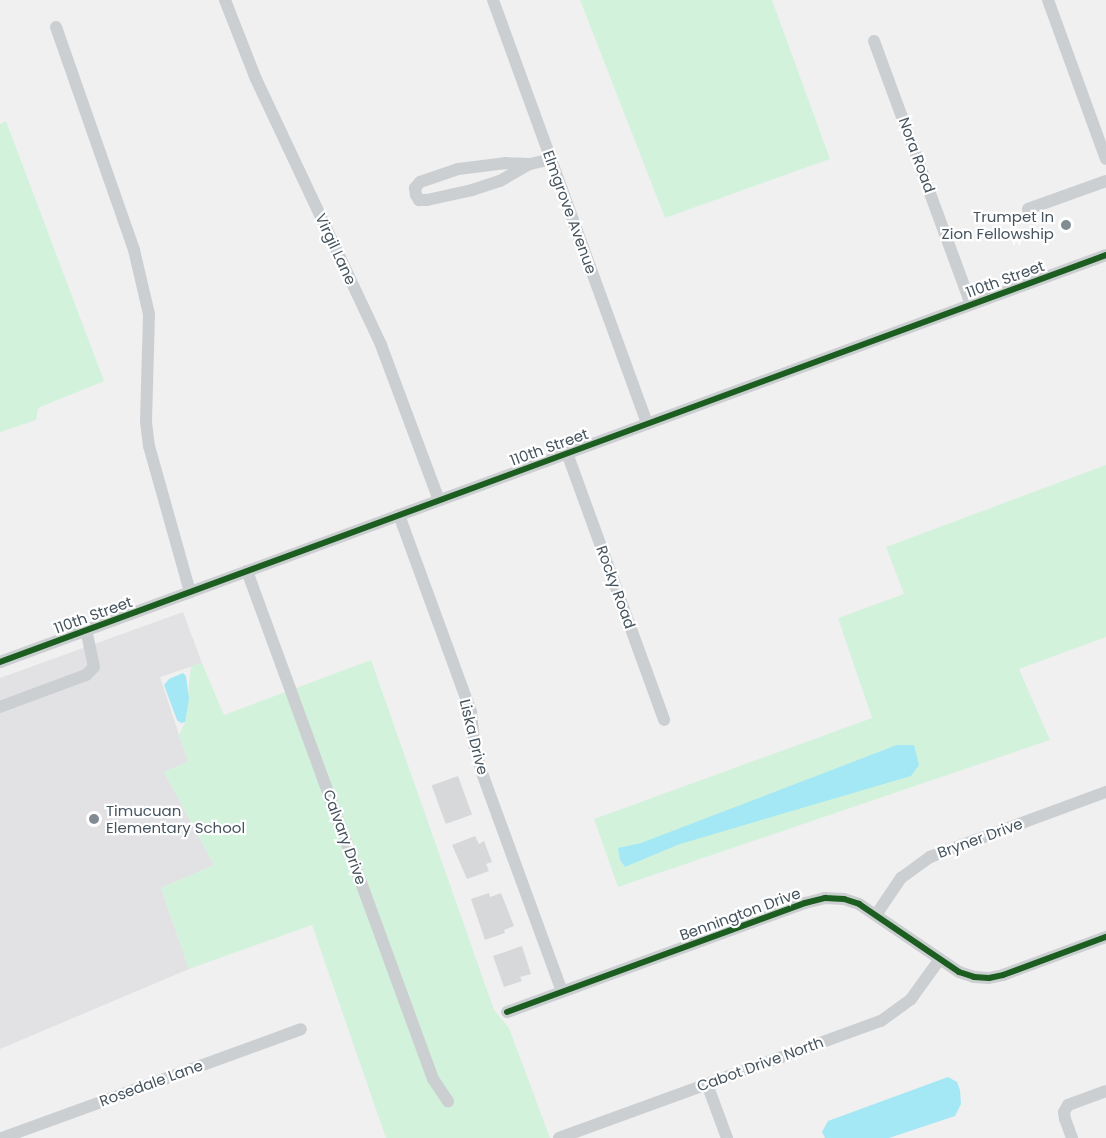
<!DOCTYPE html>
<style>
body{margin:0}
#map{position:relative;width:1106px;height:1138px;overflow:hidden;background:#f1f0f0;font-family:Poppins,sans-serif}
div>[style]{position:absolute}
.education>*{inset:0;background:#e2e1e3}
.green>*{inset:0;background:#d2f2dc}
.water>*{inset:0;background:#a3e8f4}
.building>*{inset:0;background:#d7d8da;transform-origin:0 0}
.minor>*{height:12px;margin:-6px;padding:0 6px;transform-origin:6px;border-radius:6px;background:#cccfd1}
.cycleway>*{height:6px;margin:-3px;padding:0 3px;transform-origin:3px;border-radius:3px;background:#1b5e20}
.dots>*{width:16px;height:16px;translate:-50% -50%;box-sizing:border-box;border:3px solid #fff;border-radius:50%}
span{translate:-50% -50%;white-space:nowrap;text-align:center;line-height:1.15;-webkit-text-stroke:4.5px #fff;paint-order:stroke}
.street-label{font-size:15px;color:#45545f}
.poi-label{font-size:15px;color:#45545f}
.right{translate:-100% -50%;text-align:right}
.left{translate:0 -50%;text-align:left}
</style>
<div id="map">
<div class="education">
<div style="clip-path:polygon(183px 612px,202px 663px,160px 677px,188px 762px,164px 772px,214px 865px,161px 888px,189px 969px,0 1049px,0 678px)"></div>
</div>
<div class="green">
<div style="clip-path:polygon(580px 0,772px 0,830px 159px,665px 218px)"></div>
<div style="clip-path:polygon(6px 121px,104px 381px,38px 408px,36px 420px,0 432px,0 124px)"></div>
<div style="clip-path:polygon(evenodd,1106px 465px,1106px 637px,1019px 669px,1050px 740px,618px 887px,594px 819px,872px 718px,838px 618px,904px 594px,886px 547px,1106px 465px,641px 843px,680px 844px,625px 867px,620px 860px,619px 848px,641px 843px)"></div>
<div style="clip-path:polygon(371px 660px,494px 1010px,509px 1028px,550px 1138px,386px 1138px,312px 925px,189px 969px,161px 888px,214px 865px,164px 772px,188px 762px,179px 735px,185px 722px,191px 666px,202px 663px,224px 715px)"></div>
</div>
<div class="water">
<div style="clip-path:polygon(183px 673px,186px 676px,189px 699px,185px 722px,181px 723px,177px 720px,164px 685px,169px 679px)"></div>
<div style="clip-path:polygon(897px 745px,914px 745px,919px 765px,911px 776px,680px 844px,625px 867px,620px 860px,618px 848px,641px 843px)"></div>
<div style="clip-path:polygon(948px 1077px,957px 1082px,960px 1090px,961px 1104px,955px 1116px,889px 1138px,825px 1138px,822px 1132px,828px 1121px)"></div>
</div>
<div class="building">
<div style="left:458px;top:776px;width:41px;height:28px;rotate:70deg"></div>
<div style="clip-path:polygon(475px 836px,479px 844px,484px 841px,492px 862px,486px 864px,489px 871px,467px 879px,452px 845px)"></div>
<div style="clip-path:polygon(489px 893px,490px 897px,501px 893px,514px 926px,504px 930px,505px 933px,485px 940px,471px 899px)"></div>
<div style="clip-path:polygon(522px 946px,531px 974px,520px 977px,522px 981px,504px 987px,493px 956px)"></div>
</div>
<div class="minor">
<div style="left:225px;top:0;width:85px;rotate:68.6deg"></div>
<div style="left:256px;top:79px;width:294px;rotate:64.8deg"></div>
<div style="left:381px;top:345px;width:165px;rotate:69.5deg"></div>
<div style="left:493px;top:0;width:451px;rotate:70deg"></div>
<div style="left:1048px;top:0;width:169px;rotate:70deg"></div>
<div style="left:56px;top:27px;width:236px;rotate:70.7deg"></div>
<div style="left:134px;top:250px;width:66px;rotate:76.8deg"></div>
<div style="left:149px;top:314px;width:108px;rotate:91.6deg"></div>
<div style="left:146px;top:422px;width:24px;rotate:83deg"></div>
<div style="left:149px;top:446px;width:152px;rotate:74.3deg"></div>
<div style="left:874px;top:41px;width:280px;rotate:69.8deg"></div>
<div style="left:530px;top:164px;width:24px;rotate:-178deg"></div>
<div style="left:506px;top:163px;width:48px;rotate:172.9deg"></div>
<div style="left:458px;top:169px;width:40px;rotate:161.1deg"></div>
<div style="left:420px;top:182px;width:8px;rotate:130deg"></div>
<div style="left:415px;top:188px;width:7px;rotate:82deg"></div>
<div style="left:416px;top:195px;width:6px;rotate:59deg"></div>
<div style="left:419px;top:200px;width:8px"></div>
<div style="left:427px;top:200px;width:46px;rotate:-12.5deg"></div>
<div style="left:472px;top:190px;width:29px;rotate:-18deg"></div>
<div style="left:500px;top:181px;width:34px;rotate:-30deg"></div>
<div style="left:530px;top:164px;width:22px;rotate:-13deg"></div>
<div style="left:1028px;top:209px;width:83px;rotate:-19.7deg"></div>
<div style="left:567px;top:453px;width:284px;rotate:70deg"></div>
<div style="left:399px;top:515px;width:210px;rotate:69.9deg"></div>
<div style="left:471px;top:712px;width:36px;rotate:84deg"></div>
<div style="left:475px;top:748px;width:26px;rotate:74deg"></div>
<div style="left:482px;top:773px;width:233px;rotate:69.9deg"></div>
<div style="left:247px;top:571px;width:541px;rotate:69.89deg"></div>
<div style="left:433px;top:1079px;width:27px;rotate:56deg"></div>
<div style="left:0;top:662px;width:1179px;rotate:-20.2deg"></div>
<div style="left:0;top:707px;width:92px;rotate:-20.4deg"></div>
<div style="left:86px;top:675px;width:11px;rotate:-45deg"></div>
<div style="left:94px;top:667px;width:38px;rotate:-102deg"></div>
<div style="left:876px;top:915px;width:45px;rotate:-56deg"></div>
<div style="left:901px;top:878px;width:36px;rotate:-36deg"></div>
<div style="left:930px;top:857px;width:188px;rotate:-20.3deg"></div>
<div style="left:507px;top:1012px;width:317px;rotate:-20.1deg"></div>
<div style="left:805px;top:903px;width:21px;rotate:-14deg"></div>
<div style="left:825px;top:898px;width:19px;rotate:3deg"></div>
<div style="left:844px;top:899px;width:16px;rotate:18deg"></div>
<div style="left:859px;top:904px;width:121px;rotate:34.2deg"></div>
<div style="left:959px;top:972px;width:16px;rotate:18deg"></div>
<div style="left:974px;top:977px;width:15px;rotate:4deg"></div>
<div style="left:989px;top:978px;width:14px;rotate:-12deg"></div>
<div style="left:1003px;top:975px;width:110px;rotate:-20.3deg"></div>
<div style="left:707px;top:1084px;width:58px;rotate:69.7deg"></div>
<div style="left:2px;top:1138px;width:318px;rotate:-20deg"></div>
<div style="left:559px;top:1138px;width:343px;rotate:-20deg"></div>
<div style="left:881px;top:1021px;width:37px;rotate:-36deg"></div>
<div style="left:911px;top:999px;width:49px;rotate:-54.1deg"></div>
<div style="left:1072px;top:1138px;width:20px;rotate:-110deg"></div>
<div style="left:1065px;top:1119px;width:7px;rotate:-98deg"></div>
<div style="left:1064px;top:1112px;width:8px;rotate:-60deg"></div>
<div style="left:1068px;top:1105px;width:40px;rotate:-20.2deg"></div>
</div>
<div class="cycleway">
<div style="left:0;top:662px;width:1179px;rotate:-20.2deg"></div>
<div style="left:507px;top:1012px;width:317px;rotate:-20.1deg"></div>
<div style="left:805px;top:903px;width:21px;rotate:-14deg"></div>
<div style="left:825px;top:898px;width:19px;rotate:3deg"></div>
<div style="left:844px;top:899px;width:16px;rotate:18deg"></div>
<div style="left:859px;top:904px;width:121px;rotate:34.2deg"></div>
<div style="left:959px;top:972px;width:16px;rotate:18deg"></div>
<div style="left:974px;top:977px;width:15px;rotate:4deg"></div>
<div style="left:989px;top:978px;width:14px;rotate:-12deg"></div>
<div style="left:1003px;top:975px;width:110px;rotate:-20.3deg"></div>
</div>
<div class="dots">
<div style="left:1066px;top:225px;background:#818b92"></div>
<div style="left:94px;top:819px;background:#818b92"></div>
</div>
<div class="street-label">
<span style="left:917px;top:155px;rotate:70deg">Nora Road</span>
<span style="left:570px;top:212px;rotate:70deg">Elmgrove Avenue</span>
<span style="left:336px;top:249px;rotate:65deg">Virgil Lane</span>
<span style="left:1005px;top:279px;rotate:-20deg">110th Street</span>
<span style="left:549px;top:447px;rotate:-20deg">110th Street</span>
<span style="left:616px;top:587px;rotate:70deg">Rocky Road</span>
<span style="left:93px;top:615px;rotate:-20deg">110th Street</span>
<span style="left:474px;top:737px;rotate:76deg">Liska Drive</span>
<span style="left:345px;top:837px;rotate:70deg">Calvary Drive</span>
<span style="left:980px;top:838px;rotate:-20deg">Bryner Drive</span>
<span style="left:740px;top:914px;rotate:-20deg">Bennington Drive</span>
<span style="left:760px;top:1064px;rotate:-20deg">Cabot Drive North</span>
<span style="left:151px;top:1083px;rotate:-20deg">Rosedale Lane</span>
</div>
<div class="poi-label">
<span class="right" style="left:1054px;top:225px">Trumpet In<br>Zion Fellowship</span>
<span class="left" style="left:106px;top:819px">Timucuan<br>Elementary School</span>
</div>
</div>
